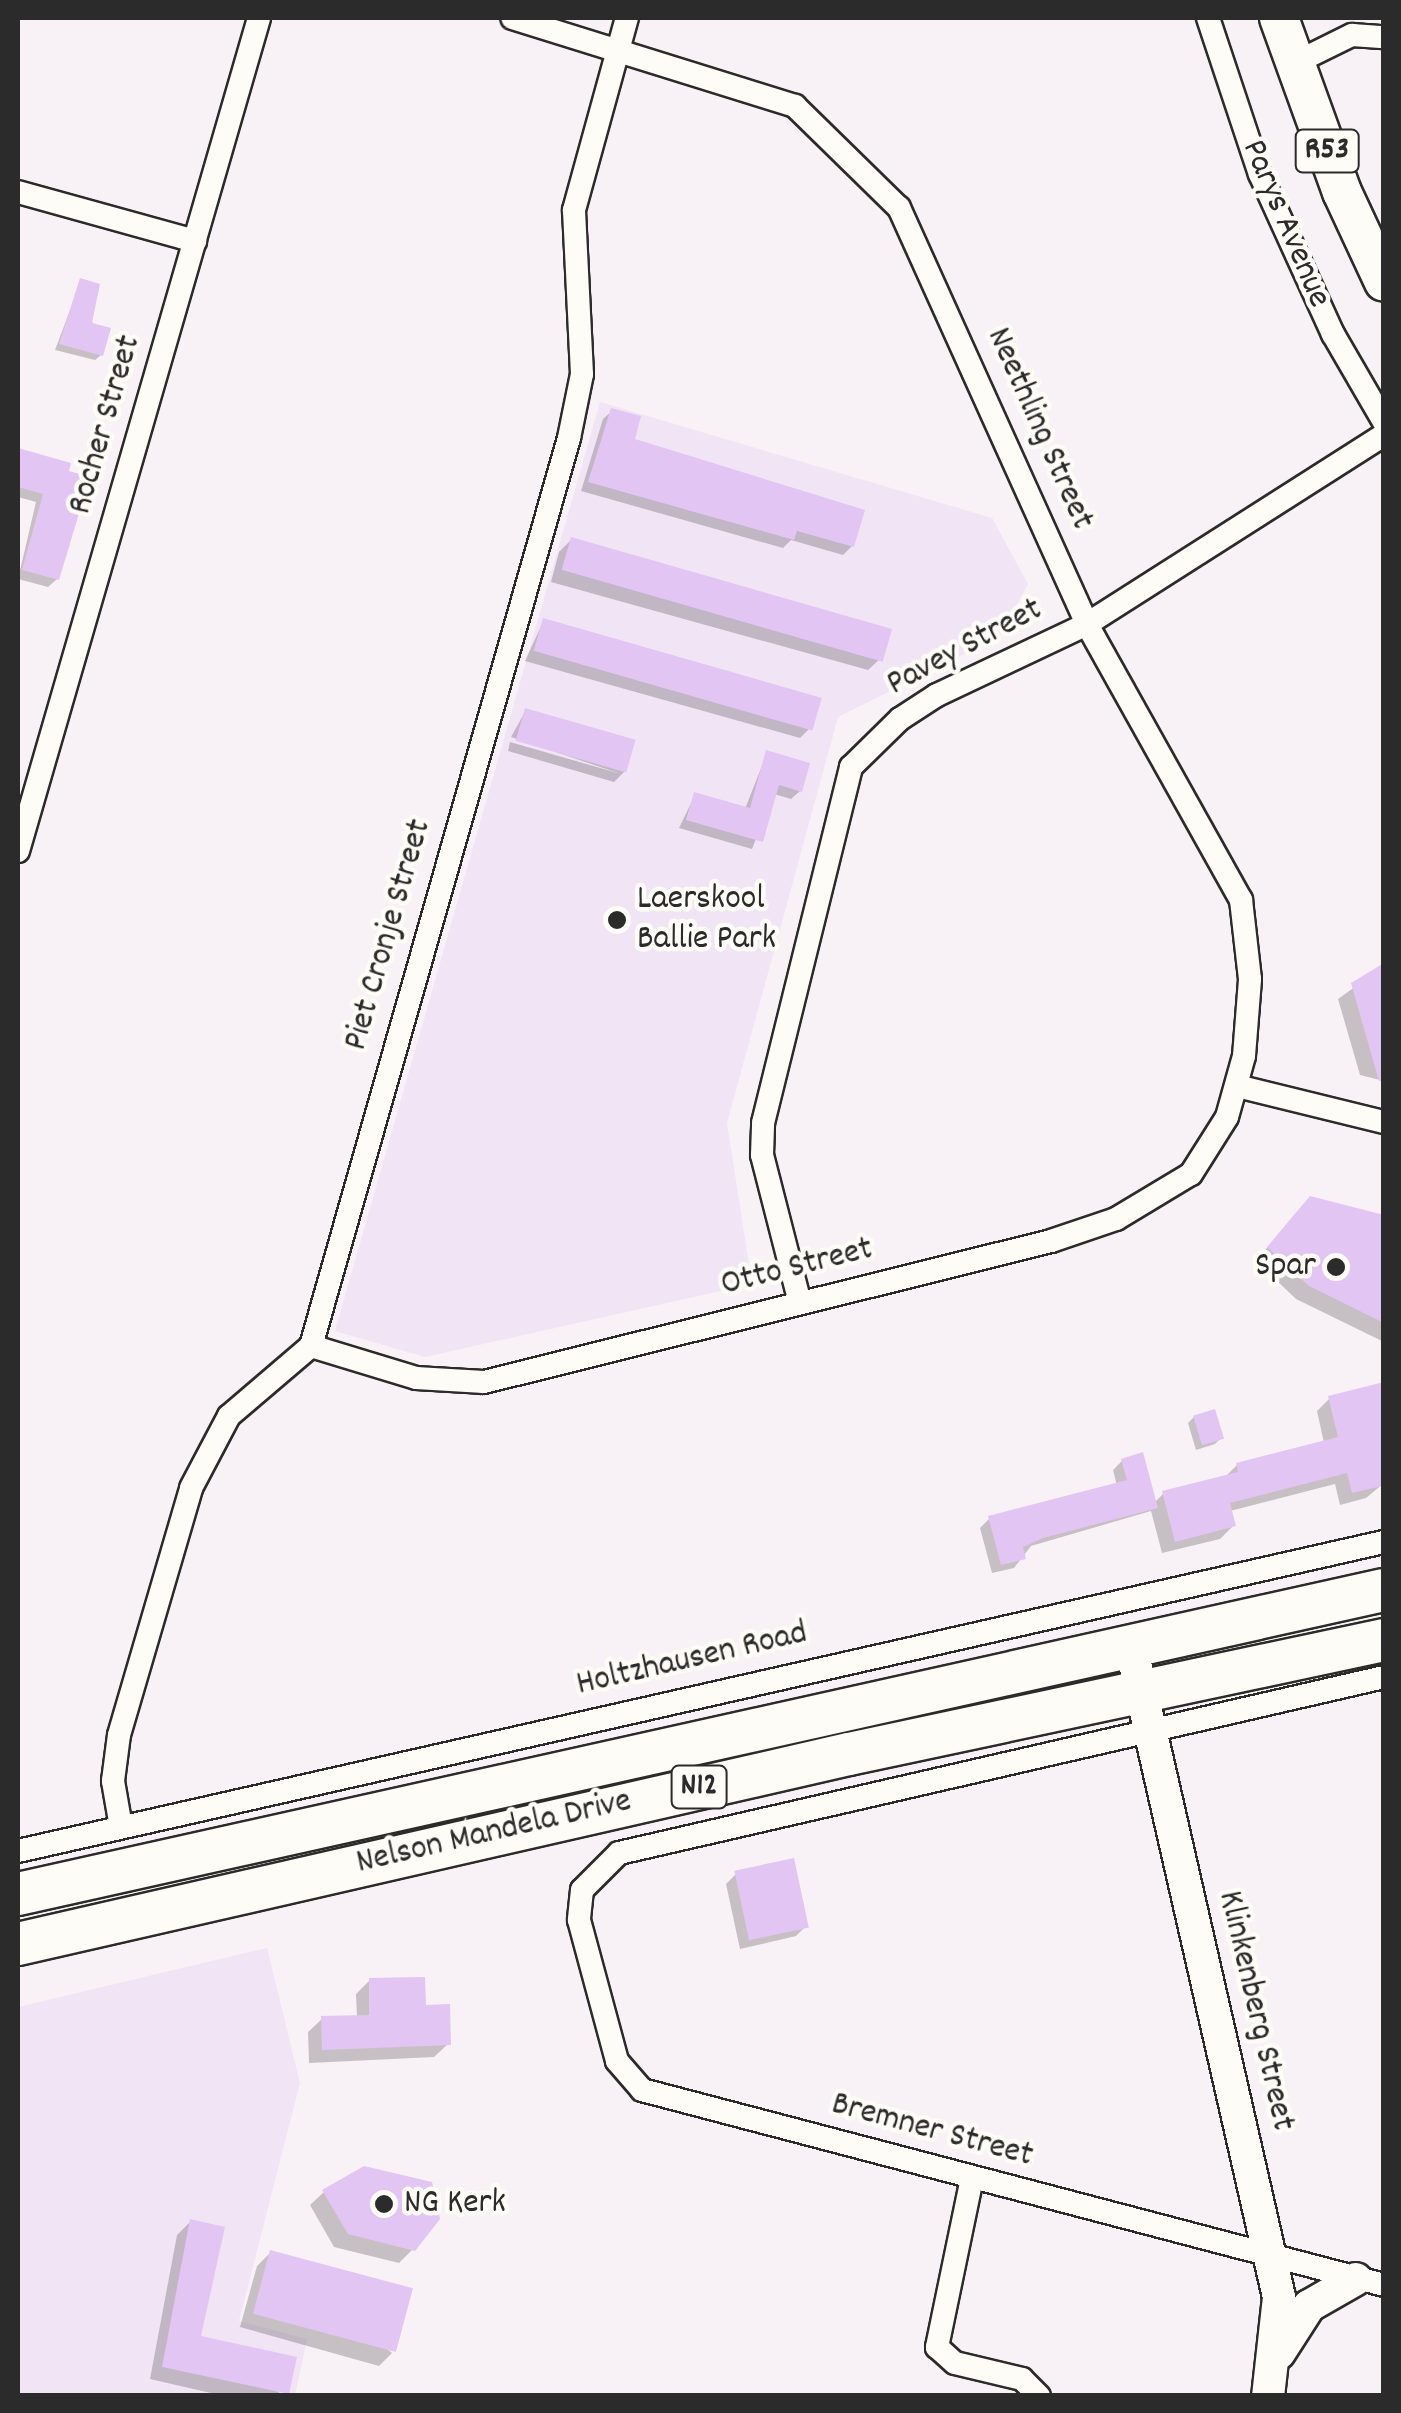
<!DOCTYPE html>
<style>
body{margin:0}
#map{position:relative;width:1401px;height:2413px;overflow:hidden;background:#f8f1f6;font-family:Dekko,sans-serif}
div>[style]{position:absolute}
.built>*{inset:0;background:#f1e4f5}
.shadow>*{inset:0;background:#0003}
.building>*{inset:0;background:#e2c5f3;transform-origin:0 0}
.roads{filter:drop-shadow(2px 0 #2b2b2b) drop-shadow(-2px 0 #2b2b2b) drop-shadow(0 2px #2b2b2b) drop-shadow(0 -2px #2b2b2b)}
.street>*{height:22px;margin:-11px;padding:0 11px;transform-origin:11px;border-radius:11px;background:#fdfcf7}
.secondary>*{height:32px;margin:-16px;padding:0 16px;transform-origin:16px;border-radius:16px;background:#fdfcf7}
.primary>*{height:38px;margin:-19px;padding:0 19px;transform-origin:19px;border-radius:19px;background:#fdfcf7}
.highway>*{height:42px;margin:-21px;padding:0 21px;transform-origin:21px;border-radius:21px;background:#fdfcf7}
.dots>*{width:28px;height:28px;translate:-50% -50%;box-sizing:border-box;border:5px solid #fdfcf7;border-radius:50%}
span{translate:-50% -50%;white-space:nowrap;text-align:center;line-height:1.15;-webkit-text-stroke:9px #fdfcf7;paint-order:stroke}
.shield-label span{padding:2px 8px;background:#fdfcf7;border:2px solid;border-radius:8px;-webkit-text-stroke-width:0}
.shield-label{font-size:32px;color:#2b2b2b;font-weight:700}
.street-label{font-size:35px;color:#2b2b2b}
.poi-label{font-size:35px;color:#2b2b2b}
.left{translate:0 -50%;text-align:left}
.right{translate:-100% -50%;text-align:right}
.frame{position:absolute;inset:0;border:20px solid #2b2b2b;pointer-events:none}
</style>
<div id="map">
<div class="built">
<div style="clip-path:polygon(600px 402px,992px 518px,1028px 584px,999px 637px,838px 717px,727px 1123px,752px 1284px,425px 1357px,335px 1331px)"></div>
<div style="clip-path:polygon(267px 1948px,300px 2083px,239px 2321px,307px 2339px,295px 2395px,18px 2395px,18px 2007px)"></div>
</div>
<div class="shadow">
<div style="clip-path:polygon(81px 281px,101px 355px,95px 360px,55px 350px)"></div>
<div style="clip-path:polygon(612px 411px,632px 441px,852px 546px,843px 555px,791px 540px,783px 548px,581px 491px,603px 419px)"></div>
<div style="clip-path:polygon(18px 451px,68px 465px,57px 579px,48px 587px,18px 579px,36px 502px,18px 497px)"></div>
<div style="clip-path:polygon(572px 539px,881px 658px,868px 670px,551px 582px,559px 552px)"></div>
<div style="clip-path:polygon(544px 620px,810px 728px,800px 738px,525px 661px)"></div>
<div style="clip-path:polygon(526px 710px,633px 741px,624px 772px,614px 782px,508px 751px,510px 742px,621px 774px,511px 737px)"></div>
<div style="clip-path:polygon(767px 753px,800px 791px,791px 799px,774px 794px,752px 849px,679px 828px,695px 795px,745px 809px)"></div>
<div style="clip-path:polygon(1384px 966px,1384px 1081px,1360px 1075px,1338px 999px)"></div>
<div style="clip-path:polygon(1297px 1212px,1384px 1218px,1384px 1342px,1296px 1299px,1256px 1261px)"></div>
<div style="clip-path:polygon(1384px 1385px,1384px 1483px,1366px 1498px,1340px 1505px,1335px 1484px,1230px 1511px,1233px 1526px,1220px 1539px,1162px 1553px,1151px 1511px,1031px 1546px,1014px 1568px,992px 1573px,980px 1528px,990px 1518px,1117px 1486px,1113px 1470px,1122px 1461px,1154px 1503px,1163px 1494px,1224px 1478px,1237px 1465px,1324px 1443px,1317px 1411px,1330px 1398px)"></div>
<div style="clip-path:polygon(1194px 1417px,1221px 1438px,1215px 1444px,1196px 1450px,1188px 1423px)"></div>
<div style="clip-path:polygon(736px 1874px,806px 1926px,796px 1936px,740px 1949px,726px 1884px)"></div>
<div style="clip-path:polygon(370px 1980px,423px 2007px,448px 2044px,434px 2057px,309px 2063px,308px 2032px,322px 2019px,357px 2018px,356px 1994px)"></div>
<div style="clip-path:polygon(324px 2192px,413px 2249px,399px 2263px,334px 2247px,310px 2205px)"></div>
<div style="clip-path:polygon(190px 2222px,198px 2338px,284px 2396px,224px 2396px,150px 2379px,177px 2235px)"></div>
<div style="clip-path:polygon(271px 2252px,392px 2353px,379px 2366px,240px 2327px,257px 2266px)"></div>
</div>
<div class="building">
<div style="clip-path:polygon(80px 278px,100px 284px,92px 323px,111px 328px,103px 356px,59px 344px)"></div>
<div style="clip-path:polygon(611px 408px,641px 416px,635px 439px,865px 510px,854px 547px,797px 531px,794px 540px,588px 482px)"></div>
<div style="clip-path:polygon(18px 448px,71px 463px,69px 471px,90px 477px,59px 580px,22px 570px,43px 494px,18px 487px)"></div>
<div style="left:571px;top:537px;width:334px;height:34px;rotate:16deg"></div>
<div style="left:543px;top:618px;width:290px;height:34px;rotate:16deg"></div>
<div style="left:525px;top:708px;width:115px;height:34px;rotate:16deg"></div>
<div style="clip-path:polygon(766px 750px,810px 763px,802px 792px,779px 785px,763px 842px,686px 820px,694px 792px,750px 808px)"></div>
<div style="clip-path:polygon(1384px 963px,1384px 1080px,1379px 1081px,1351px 983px)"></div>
<div style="clip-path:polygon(1310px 1196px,1384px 1215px,1384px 1323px,1309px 1286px,1267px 1247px)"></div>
<div style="clip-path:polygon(1384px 1382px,1382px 1486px,1352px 1493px,1347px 1473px,1230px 1503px,1236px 1526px,1175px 1542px,1162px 1491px,1238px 1472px,1236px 1463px,1338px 1437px,1328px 1396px)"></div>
<div style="left:1215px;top:1409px;width:31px;height:23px;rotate:73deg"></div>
<div style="clip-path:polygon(1143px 1452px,1158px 1508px,1043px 1538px,1023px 1547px,1026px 1559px,1001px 1565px,988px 1516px,1127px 1480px,1121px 1459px)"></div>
<div style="left:794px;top:1858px;width:71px;height:61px;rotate:78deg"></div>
<div style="clip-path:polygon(425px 1977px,426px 2005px,450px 2004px,451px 2045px,322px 2050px,321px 2016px,369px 2015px,369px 1978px)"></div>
<div style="clip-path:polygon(364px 2166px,432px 2182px,440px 2219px,415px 2251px,348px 2234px,322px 2190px)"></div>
<div style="clip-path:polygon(190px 2219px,225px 2227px,201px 2336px,297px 2357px,289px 2394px,162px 2367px)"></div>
<div style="left:270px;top:2250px;width:148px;height:66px;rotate:15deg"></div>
</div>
<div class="roads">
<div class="street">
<div style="left:1208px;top:18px;width:164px;rotate:71.6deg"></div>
<div style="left:1260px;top:174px;width:176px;rotate:65.5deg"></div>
<div style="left:1333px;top:334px;width:102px;rotate:59.9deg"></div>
<div style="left:1295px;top:63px;width:64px;rotate:-26.2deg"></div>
<div style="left:1352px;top:35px;width:32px;rotate:4deg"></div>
<div style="left:18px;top:192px;width:184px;rotate:15.5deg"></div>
<div style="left:18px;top:851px;width:867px;rotate:-73.86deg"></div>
<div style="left:1237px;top:1086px;width:151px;rotate:13.8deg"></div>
<div style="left:800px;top:1303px;width:153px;rotate:-104.4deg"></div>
<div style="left:762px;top:1155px;width:32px;rotate:-88deg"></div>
<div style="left:763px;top:1123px;width:367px;rotate:-76.1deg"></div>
<div style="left:851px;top:767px;width:69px;rotate:-44.4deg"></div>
<div style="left:900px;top:719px;width:44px;rotate:-33deg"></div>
<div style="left:937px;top:695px;width:166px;rotate:-25.3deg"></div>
<div style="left:1087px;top:624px;width:352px;rotate:-32.5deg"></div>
<div style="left:311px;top:1346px;width:110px;rotate:16.9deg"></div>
<div style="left:416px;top:1378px;width:68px;rotate:3.4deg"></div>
<div style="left:484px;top:1382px;width:584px;rotate:-13.96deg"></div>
<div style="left:1051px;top:1241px;width:69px;rotate:-18.7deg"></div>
<div style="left:1116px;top:1219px;width:87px;rotate:-31deg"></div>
<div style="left:1191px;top:1174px;width:67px;rotate:-57.7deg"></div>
<div style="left:1227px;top:1117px;width:63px;rotate:-74.4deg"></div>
<div style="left:1244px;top:1056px;width:77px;rotate:-85.5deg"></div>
<div style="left:1250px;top:979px;width:80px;rotate:-96.5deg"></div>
<div style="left:1241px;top:900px;width:316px;rotate:-119.2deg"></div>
<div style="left:1087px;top:624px;width:457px;rotate:-114.3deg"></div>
<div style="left:899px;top:208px;width:146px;rotate:-135.6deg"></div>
<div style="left:795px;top:106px;width:296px;rotate:-162.7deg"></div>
<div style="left:1384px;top:1677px;width:785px;rotate:167.04deg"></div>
<div style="left:619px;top:1853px;width:52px;rotate:135deg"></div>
<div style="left:582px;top:1890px;width:30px;rotate:96deg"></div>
<div style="left:579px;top:1920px;width:146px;rotate:74.9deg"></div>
<div style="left:617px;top:2061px;width:38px;rotate:49deg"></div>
<div style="left:642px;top:2090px;width:767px;rotate:14.72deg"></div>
<div style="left:121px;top:1827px;width:47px;rotate:-99.9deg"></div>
<div style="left:113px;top:1781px;width:46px;rotate:-82.6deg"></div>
<div style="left:119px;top:1735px;width:257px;rotate:-73.7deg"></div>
<div style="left:191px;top:1488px;width:81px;rotate:-62.2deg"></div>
<div style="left:229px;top:1416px;width:108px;rotate:-40.5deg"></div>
<div style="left:311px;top:1346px;width:944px;rotate:-74.14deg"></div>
<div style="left:569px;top:438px;width:65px;rotate:-78.5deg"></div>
<div style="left:582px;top:374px;width:164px;rotate:-92.8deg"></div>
<div style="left:574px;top:210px;width:199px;rotate:-74.6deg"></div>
<div style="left:18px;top:1851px;width:1401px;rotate:-12.75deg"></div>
<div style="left:972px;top:2178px;width:173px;rotate:101.7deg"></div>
<div style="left:937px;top:2347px;width:24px;rotate:42deg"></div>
<div style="left:955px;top:2363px;width:69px;rotate:13.4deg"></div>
<div style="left:1022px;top:2379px;width:24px;rotate:45deg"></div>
</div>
<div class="secondary">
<div style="left:1131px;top:1646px;width:668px;rotate:77.19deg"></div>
<div style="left:1279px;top:2297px;width:100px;rotate:96.3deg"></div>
<div style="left:1279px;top:2353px;width:56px;rotate:-57.4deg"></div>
<div style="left:1309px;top:2306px;width:54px;rotate:-29.9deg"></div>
</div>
<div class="primary">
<div style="left:1279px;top:18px;width:185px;rotate:70.1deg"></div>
<div style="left:1342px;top:192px;width:99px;rotate:65deg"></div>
</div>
<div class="highway">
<div style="left:18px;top:1894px;width:1399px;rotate:-12.55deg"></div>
<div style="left:18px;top:1944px;width:852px;rotate:-12.88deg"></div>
<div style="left:849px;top:1754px;width:547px;rotate:-12.03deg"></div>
</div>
</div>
<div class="dots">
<div style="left:617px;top:920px;background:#2b2b2b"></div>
<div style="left:1336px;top:1267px;background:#2b2b2b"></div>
<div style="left:384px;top:2204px;background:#2b2b2b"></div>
</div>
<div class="shield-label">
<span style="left:1327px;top:151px">R53</span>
<span style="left:699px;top:1787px">N12</span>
</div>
<div class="street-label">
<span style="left:1285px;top:224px;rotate:67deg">Parys Avenue</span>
<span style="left:106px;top:425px;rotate:-74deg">Rocher Street</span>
<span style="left:1039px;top:429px;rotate:66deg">Neethling Street</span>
<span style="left:965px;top:648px;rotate:-28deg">Pavey Street</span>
<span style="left:389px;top:935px;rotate:-74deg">Piet Cronje Street</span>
<span style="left:797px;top:1268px;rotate:-14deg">Otto Street</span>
<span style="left:692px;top:1660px;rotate:-13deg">Holtzhausen Road</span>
<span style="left:494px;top:1833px;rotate:-13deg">Nelson Mandela Drive</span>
<span style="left:1255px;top:2011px;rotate:77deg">Klinkenberg Street</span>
<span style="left:932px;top:2131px;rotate:15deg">Bremner Street</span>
</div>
<div class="poi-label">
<span class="left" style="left:637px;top:920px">Laerskool<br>Ballie Park</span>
<span class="right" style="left:1316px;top:1267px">Spar</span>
<span class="left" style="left:404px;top:2204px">NG Kerk</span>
</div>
<div class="frame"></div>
</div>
